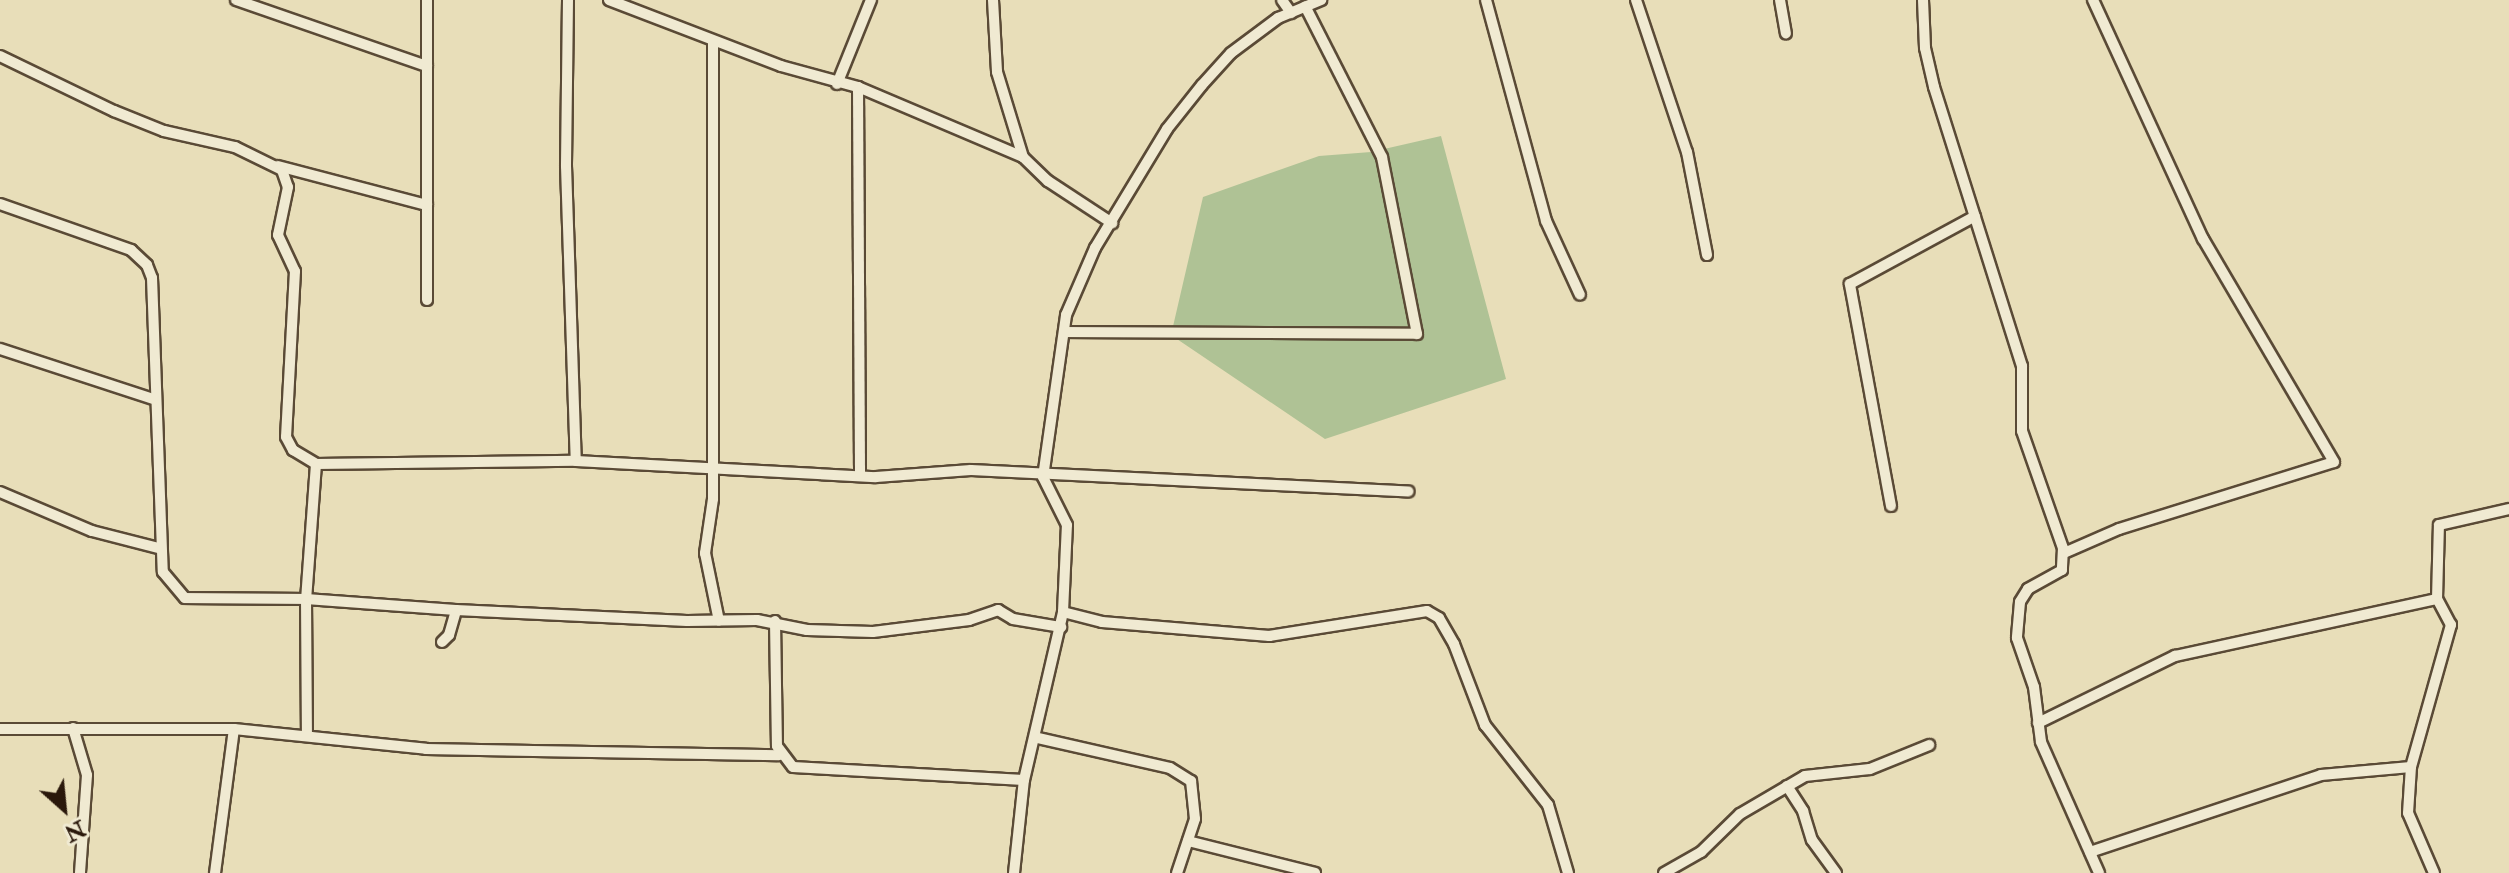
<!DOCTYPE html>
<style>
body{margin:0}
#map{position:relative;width:2509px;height:873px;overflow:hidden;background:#e8deb9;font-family:"IM FELL Double Pica",serif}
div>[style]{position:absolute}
.green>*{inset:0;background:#afc295}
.roads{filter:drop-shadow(2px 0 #5a4a36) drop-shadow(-2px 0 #5a4a36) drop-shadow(0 2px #5a4a36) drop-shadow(0 -2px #5a4a36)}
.minor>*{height:10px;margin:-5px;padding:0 5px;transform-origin:5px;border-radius:5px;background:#f0ead2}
span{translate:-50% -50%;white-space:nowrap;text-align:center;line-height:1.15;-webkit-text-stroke:6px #f0ead2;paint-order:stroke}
.north{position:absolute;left:24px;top:769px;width:80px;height:80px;-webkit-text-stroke:6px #f0ead2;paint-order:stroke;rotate:153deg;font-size:22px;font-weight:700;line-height:32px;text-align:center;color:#2a180b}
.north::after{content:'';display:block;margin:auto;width:28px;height:36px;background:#2a180b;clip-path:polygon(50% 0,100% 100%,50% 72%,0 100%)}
</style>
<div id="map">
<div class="green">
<div style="clip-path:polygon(1441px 136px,1506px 379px,1325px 439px,1171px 335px,1203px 197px,1319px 156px,1371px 152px)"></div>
</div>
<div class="roads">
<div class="minor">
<div style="left:236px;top:0;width:202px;rotate:19.1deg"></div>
<div style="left:427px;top:0;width:300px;rotate:90deg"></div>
<div style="left:568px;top:0;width:166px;rotate:90.7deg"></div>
<div style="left:566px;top:166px;width:295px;rotate:88.1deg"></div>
<div style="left:609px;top:0;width:184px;rotate:21deg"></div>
<div style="left:781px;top:66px;width:80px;rotate:15.3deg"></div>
<div style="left:858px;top:87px;width:179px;rotate:23deg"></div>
<div style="left:1023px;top:157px;width:35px;rotate:44deg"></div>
<div style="left:1048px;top:181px;width:77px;rotate:33.3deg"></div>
<div style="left:993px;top:0;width:72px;rotate:86.8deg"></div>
<div style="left:997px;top:72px;width:89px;rotate:73deg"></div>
<div style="left:1282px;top:0;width:16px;rotate:55deg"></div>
<div style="left:1486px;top:0;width:229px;rotate:74.8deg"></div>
<div style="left:1546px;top:221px;width:81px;rotate:65.3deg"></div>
<div style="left:1636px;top:0;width:160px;rotate:71.5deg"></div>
<div style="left:1687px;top:152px;width:105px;rotate:79deg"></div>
<div style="left:1780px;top:0;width:34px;rotate:80deg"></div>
<div style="left:1923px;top:0;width:48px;rotate:87.6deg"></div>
<div style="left:1925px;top:48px;width:40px;rotate:77deg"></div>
<div style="left:1934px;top:87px;width:293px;rotate:72.5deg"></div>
<div style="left:2022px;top:366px;width:65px;rotate:90deg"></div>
<div style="left:2022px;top:431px;width:124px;rotate:70.7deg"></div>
<div style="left:2063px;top:548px;width:22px;rotate:93deg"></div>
<div style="left:2062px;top:570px;width:39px;rotate:151deg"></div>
<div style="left:2028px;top:589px;width:15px;rotate:122deg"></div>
<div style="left:2020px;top:602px;width:36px;rotate:95deg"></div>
<div style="left:2017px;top:638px;width:52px;rotate:70.9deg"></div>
<div style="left:2034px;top:687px;width:55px;rotate:82.7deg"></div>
<div style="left:2041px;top:742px;width:143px;rotate:66.1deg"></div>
<div style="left:713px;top:42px;width:457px;rotate:90deg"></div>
<div style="left:713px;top:499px;width:55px;rotate:98.4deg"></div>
<div style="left:705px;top:553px;width:69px;rotate:78.4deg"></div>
<div style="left:0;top:56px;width:127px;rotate:25.8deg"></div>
<div style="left:114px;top:111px;width:54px;rotate:21.8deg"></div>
<div style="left:164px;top:131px;width:73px;rotate:12.7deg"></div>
<div style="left:235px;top:147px;width:52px;rotate:26.1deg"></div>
<div style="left:282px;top:170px;width:18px;rotate:71deg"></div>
<div style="left:288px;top:187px;width:49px;rotate:101.8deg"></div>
<div style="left:278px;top:235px;width:40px;rotate:65deg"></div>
<div style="left:295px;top:271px;width:166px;rotate:93.1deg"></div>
<div style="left:286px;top:437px;width:15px;rotate:62deg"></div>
<div style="left:293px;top:450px;width:27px;rotate:31deg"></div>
<div style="left:316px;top:464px;width:260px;rotate:-0.7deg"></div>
<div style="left:576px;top:461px;width:300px;rotate:3.1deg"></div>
<div style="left:876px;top:477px;width:95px;rotate:-4.2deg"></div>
<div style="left:971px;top:470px;width:438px;rotate:2.8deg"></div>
<div style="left:837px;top:84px;width:91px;rotate:-68deg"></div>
<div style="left:858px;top:87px;width:389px;rotate:89.7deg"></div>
<div style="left:278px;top:166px;width:154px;rotate:14.7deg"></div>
<div style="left:0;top:204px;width:139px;rotate:19.3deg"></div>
<div style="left:131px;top:250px;width:22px;rotate:43deg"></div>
<div style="left:147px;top:265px;width:14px;rotate:69deg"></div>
<div style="left:152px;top:278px;width:294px;rotate:87.9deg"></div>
<div style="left:163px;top:572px;width:34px;rotate:50deg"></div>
<div style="left:185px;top:598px;width:121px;rotate:0.5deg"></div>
<div style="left:306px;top:599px;width:137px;rotate:89.6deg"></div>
<div style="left:1065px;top:332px;width:352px;rotate:0.3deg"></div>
<div style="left:1417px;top:334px;width:180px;rotate:-101.2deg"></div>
<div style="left:1382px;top:157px;width:169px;rotate:-117deg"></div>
<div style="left:0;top:349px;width:161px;rotate:18.1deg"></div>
<div style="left:316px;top:464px;width:135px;rotate:94.2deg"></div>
<div style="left:306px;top:599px;width:150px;rotate:4.2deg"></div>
<div style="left:0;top:492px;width:100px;rotate:23deg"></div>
<div style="left:92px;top:531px;width:68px;rotate:14.4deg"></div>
<div style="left:1891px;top:506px;width:226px;rotate:-100.5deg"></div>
<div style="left:1850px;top:284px;width:142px;rotate:-28.5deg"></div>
<div style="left:2064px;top:553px;width:60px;rotate:-23.6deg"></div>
<div style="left:2119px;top:529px;width:225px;rotate:-17.3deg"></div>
<div style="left:2334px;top:462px;width:259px;rotate:-120.4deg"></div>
<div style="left:2203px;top:239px;width:263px;rotate:-114.7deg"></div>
<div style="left:1063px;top:612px;width:40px;rotate:14.4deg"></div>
<div style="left:1102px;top:622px;width:168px;rotate:4.8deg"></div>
<div style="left:1269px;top:636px;width:160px;rotate:-9deg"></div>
<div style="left:1427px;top:611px;width:14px;rotate:30deg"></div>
<div style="left:1439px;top:618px;width:30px;rotate:60deg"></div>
<div style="left:1454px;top:644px;width:87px;rotate:69.1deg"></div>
<div style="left:1485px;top:725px;width:102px;rotate:51.8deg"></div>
<div style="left:1548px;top:805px;width:71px;rotate:73.6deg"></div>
<div style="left:775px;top:621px;width:125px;rotate:89.1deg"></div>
<div style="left:777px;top:746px;width:26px;rotate:53deg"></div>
<div style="left:793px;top:767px;width:231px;rotate:3.2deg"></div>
<div style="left:442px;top:642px;width:10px;rotate:-45deg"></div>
<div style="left:449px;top:635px;width:26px;rotate:-74deg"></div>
<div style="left:456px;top:610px;width:231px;rotate:2.7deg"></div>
<div style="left:687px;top:621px;width:70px;rotate:-0.8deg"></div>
<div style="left:757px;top:620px;width:51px;rotate:11.3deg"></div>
<div style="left:807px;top:630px;width:66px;rotate:1.7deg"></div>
<div style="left:873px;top:632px;width:97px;rotate:-7.1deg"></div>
<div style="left:969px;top:620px;width:31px;rotate:-19deg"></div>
<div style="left:998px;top:610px;width:17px;rotate:31deg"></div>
<div style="left:1013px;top:619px;width:49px;rotate:9.5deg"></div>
<div style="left:2038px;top:723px;width:153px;rotate:-26.1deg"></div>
<div style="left:2175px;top:656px;width:268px;rotate:-12.3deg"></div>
<div style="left:73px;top:728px;width:49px;rotate:73.4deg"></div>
<div style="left:87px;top:775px;width:98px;rotate:94.1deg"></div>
<div style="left:0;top:729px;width:234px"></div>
<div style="left:234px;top:729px;width:193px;rotate:5.9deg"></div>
<div style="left:426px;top:749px;width:353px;rotate:1deg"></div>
<div style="left:1038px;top:738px;width:135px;rotate:12.8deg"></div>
<div style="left:1170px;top:768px;width:25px;rotate:32deg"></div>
<div style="left:1191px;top:781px;width:38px;rotate:84deg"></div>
<div style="left:1195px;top:819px;width:57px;rotate:108.4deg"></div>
<div style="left:1787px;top:786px;width:30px;rotate:57deg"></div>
<div style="left:1803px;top:811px;width:30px;rotate:73deg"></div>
<div style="left:1812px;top:840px;width:41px;rotate:54deg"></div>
<div style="left:1188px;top:841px;width:131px;rotate:14.1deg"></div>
<div style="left:2090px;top:852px;width:243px;rotate:-18.4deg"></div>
<div style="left:2321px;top:775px;width:90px;rotate:-5.1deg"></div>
<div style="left:215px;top:873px;width:145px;rotate:-82.5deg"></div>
<div style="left:1014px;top:873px;width:94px;rotate:-83.9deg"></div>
<div style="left:1024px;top:780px;width:172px;rotate:-76.9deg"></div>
<div style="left:1063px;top:612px;width:87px;rotate:-87.4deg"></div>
<div style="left:1067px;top:525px;width:54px;rotate:-116.6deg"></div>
<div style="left:1043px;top:477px;width:164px;rotate:-81.9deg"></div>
<div style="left:1066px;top:315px;width:73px;rotate:-66.6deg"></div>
<div style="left:1095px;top:248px;width:139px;rotate:-58.8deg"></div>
<div style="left:1167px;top:129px;width:56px;rotate:-51.5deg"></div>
<div style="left:1202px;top:85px;width:43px;rotate:-47.8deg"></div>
<div style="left:1231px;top:53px;width:59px;rotate:-36.7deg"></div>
<div style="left:1278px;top:18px;width:47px;rotate:-22.7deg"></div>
<div style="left:1664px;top:873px;width:43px;rotate:-29.6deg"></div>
<div style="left:1701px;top:852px;width:54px;rotate:-44.3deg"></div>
<div style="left:1740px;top:814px;width:75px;rotate:-30.3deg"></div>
<div style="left:1805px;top:776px;width:65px;rotate:-6.1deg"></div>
<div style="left:1870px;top:769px;width:64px;rotate:-22.1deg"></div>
<div style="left:2434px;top:873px;width:65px;rotate:-113.4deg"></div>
<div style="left:2408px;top:813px;width:46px;rotate:-86.3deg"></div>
<div style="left:2411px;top:767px;width:148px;rotate:-74.3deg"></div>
<div style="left:2451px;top:625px;width:30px;rotate:-118deg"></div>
<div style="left:2437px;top:599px;width:74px;rotate:-88.5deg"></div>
<div style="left:2439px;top:525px;width:72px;rotate:-12.9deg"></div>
</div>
</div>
<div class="north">N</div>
</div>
